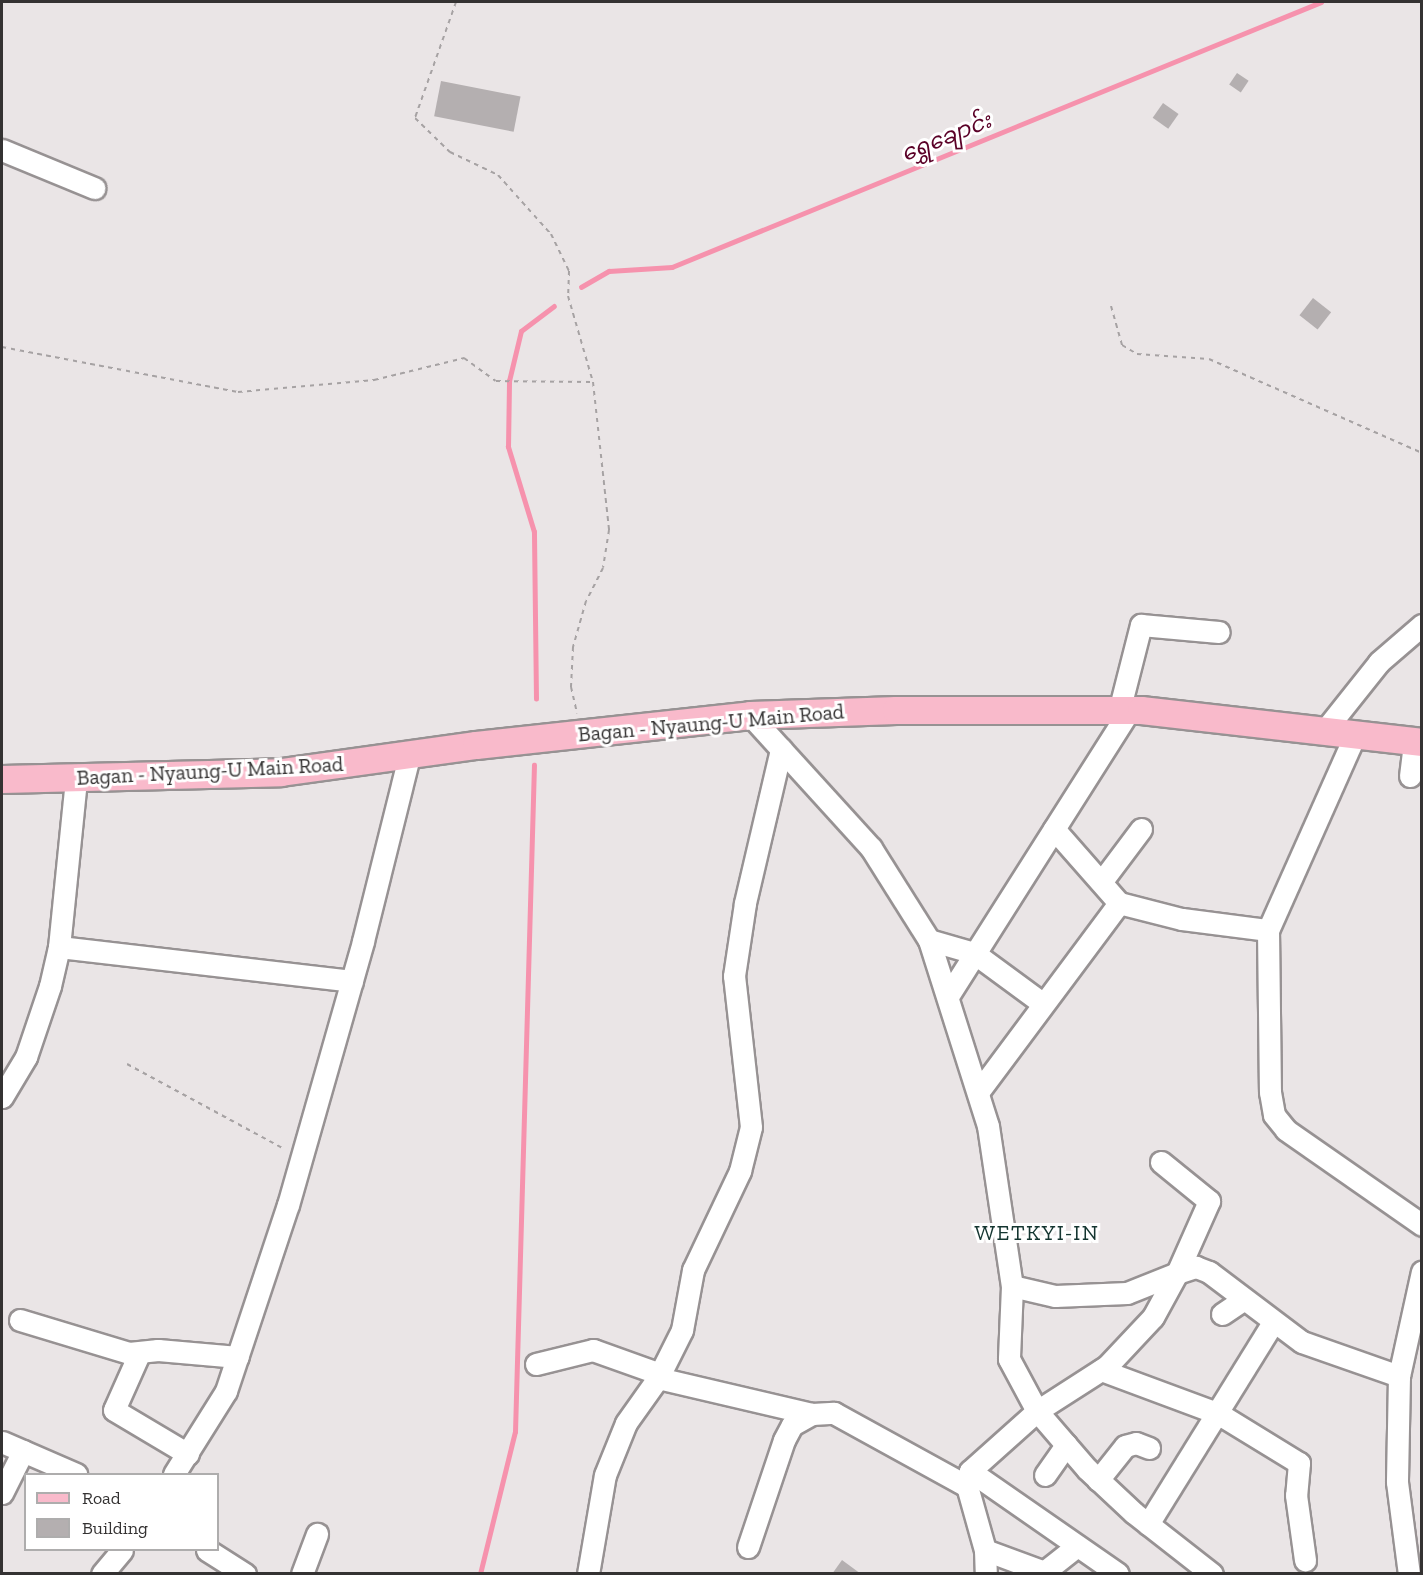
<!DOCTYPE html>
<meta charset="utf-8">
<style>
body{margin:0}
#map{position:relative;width:1423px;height:1575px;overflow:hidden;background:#eae5e6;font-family:"Zilla Slab","Noto Sans Myanmar",serif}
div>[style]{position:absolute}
.stream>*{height:4.5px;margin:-2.25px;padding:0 2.25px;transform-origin:2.25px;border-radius:2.25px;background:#f692ad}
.building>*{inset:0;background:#b4afb0;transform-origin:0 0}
.path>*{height:2px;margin-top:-1px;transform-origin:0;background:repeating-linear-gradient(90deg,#a6a2a3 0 4.5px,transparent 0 9px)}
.roads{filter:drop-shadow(2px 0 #979293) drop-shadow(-2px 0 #979293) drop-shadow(0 2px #979293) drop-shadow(0 -2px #979293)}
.minor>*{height:21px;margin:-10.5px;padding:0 10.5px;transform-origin:10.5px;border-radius:10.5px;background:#fff}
.major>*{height:27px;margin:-13.5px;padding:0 13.5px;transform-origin:13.5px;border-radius:13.5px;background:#f9bacb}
span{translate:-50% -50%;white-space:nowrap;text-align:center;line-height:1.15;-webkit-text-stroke:6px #fff;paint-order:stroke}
.street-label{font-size:21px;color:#343232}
.water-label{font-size:22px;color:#5a0027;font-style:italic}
.neighbourhood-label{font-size:22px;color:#143530;letter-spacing:1.5px}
.frame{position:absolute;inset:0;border:3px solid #343232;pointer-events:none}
.legend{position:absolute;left:24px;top:1473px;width:195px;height:78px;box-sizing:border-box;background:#fff;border:2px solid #aeadad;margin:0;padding:8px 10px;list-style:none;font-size:18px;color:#343232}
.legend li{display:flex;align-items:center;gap:12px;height:30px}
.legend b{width:30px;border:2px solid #aeadad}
</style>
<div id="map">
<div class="stream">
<div style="left:581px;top:287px;width:32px;rotate:-30deg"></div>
<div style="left:609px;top:271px;width:63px;rotate:-3.6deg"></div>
<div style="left:672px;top:267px;width:701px;rotate:-22.21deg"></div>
<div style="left:536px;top:699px;width:167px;rotate:-90.7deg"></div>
<div style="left:534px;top:532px;width:89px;rotate:-107deg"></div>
<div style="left:508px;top:447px;width:66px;rotate:-89.1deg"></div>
<div style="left:509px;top:381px;width:51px;rotate:-76.5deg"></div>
<div style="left:521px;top:331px;width:41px;rotate:-37.1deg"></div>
<div style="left:480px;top:1574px;width:146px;rotate:-76.2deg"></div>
<div style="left:515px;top:1432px;width:667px;rotate:-88.37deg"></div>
</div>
<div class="building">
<div style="left:1237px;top:73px;width:14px;height:14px;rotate:34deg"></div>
<div style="left:441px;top:81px;width:81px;height:36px;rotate:11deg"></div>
<div style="left:1163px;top:103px;width:19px;height:18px;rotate:35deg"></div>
<div style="left:1313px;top:298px;width:23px;height:22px;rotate:38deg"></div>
<div style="clip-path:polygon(842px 1560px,861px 1574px,832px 1574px)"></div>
</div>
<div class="path">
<div style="left:456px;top:2px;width:123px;rotate:109.5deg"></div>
<div style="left:415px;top:118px;width:49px;rotate:44.2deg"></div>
<div style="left:450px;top:152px;width:53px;rotate:25.6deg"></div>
<div style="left:498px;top:175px;width:79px;rotate:48.1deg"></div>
<div style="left:551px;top:234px;width:41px;rotate:64.1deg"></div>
<div style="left:569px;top:271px;width:25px;rotate:92deg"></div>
<div style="left:568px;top:296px;width:90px;rotate:73.8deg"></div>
<div style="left:593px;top:382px;width:149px;rotate:83.8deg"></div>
<div style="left:609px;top:530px;width:38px;rotate:99deg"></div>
<div style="left:603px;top:568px;width:37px;rotate:117deg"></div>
<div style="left:586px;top:601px;width:48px;rotate:105.8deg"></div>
<div style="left:573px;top:647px;width:40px;rotate:92.9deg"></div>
<div style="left:571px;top:687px;width:27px;rotate:77deg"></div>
<div style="left:1111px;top:306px;width:41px;rotate:74.2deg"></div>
<div style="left:1122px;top:345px;width:17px;rotate:31deg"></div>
<div style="left:1137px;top:354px;width:72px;rotate:4deg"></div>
<div style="left:1209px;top:359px;width:233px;rotate:23.8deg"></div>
<div style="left:2px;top:347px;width:240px;rotate:10.8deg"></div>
<div style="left:238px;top:392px;width:137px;rotate:-5deg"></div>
<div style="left:374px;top:380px;width:93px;rotate:-13.7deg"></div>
<div style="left:464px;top:358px;width:39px;rotate:36deg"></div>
<div style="left:496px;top:381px;width:97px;rotate:0.6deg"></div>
<div style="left:127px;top:1064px;width:179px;rotate:28.4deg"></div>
</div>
<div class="roads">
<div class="minor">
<div style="left:2px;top:150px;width:100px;rotate:22.4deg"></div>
<div style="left:1119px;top:711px;width:89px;rotate:-75.7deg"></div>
<div style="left:1141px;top:625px;width:78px;rotate:5.1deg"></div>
<div style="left:750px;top:715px;width:180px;rotate:47.7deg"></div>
<div style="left:871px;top:848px;width:109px;rotate:57.8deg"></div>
<div style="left:929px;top:940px;width:195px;rotate:72.4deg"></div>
<div style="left:988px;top:1126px;width:162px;rotate:81.5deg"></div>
<div style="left:1012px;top:1286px;width:73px;rotate:92.4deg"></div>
<div style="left:1009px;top:1359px;width:59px;rotate:61.7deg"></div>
<div style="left:1037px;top:1411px;width:77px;rotate:49.2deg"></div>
<div style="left:1087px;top:1469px;width:64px;rotate:43.1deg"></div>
<div style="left:1134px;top:1513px;width:99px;rotate:38deg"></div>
<div style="left:1325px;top:730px;width:87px;rotate:-51.5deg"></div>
<div style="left:1379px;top:662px;width:57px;rotate:-40.7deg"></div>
<div style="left:1355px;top:735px;width:214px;rotate:114deg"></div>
<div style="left:1268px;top:930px;width:162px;rotate:89.3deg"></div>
<div style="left:1270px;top:1092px;width:23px;rotate:80deg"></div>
<div style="left:1274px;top:1115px;width:19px;rotate:51deg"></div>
<div style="left:1286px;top:1130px;width:166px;rotate:34.9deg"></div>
<div style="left:1410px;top:776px;width:35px;rotate:-83deg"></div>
<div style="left:1054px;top:829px;width:98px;rotate:48.7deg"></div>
<div style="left:1119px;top:903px;width:65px;rotate:14.3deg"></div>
<div style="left:1182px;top:919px;width:87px;rotate:7.3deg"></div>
<div style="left:1102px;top:881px;width:65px;rotate:-53.1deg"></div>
<div style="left:929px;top:940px;width:47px;rotate:16.1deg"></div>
<div style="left:974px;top:953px;width:84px;rotate:36.3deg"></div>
<div style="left:59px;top:947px;width:295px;rotate:6.6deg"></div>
<div style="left:948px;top:996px;width:338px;rotate:-57.6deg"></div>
<div style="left:979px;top:1091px;width:234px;rotate:-53.3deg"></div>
<div style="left:2px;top:1097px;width:47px;rotate:-59deg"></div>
<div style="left:26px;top:1057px;width:75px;rotate:-71.3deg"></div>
<div style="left:50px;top:986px;width:40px;rotate:-77deg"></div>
<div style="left:59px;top:947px;width:169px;rotate:-84.2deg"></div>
<div style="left:1012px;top:1286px;width:44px;rotate:13.1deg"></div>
<div style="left:1055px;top:1296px;width:72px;rotate:-2.4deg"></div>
<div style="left:1127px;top:1293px;width:54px;rotate:-21.8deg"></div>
<div style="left:1177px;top:1273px;width:79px;rotate:-66deg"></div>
<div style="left:1209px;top:1201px;width:62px;rotate:-140.9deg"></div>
<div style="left:1222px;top:1314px;width:25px;rotate:-34deg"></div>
<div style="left:20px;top:1320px;width:114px;rotate:16.8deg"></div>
<div style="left:129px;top:1353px;width:29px;rotate:-6deg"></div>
<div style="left:158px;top:1350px;width:80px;rotate:5deg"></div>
<div style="left:139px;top:1354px;width:61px;rotate:114.1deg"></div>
<div style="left:114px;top:1410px;width:86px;rotate:30.7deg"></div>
<div style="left:536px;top:1364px;width:59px;rotate:-13.8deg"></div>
<div style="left:593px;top:1350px;width:71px;rotate:19.7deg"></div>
<div style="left:1101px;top:1370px;width:126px;rotate:20.4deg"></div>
<div style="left:1219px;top:1414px;width:94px;rotate:31.5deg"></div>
<div style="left:1299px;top:1463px;width:32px;rotate:95deg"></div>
<div style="left:1296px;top:1495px;width:66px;rotate:82.1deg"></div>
<div style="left:1399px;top:1376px;width:106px;rotate:91.1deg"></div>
<div style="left:1397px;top:1482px;width:93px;rotate:82.6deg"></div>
<div style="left:658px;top:1378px;width:158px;rotate:13.2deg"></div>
<div style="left:812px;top:1414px;width:22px;rotate:-3deg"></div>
<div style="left:834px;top:1413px;width:152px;rotate:28.8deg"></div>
<div style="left:967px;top:1486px;width:66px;rotate:74.3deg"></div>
<div style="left:985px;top:1550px;width:24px;rotate:88deg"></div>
<div style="left:2px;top:1442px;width:81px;rotate:23.4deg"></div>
<div style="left:970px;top:1471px;width:180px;rotate:34.8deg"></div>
<div style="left:174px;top:1474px;width:98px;rotate:-57.9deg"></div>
<div style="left:226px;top:1391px;width:196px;rotate:-71.6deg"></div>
<div style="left:288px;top:1205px;width:274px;rotate:-74.1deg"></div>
<div style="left:363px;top:941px;width:190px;rotate:-76deg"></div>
<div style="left:1045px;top:1475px;width:37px;rotate:-55deg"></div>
<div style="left:1098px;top:1480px;width:43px;rotate:-51.5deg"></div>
<div style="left:1125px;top:1446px;width:11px;rotate:-15deg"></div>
<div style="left:1136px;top:1443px;width:14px;rotate:21deg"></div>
<div style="left:967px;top:1486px;width:15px;rotate:-79deg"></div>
<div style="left:970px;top:1471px;width:90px;rotate:-41.8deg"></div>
<div style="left:1037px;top:1411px;width:83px;rotate:-32.7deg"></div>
<div style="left:1107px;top:1366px;width:67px;rotate:-46.8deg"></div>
<div style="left:1153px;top:1317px;width:50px;rotate:-61.4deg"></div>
<div style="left:1177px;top:1273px;width:20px;rotate:-18deg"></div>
<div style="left:1196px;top:1267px;width:14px;rotate:21deg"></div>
<div style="left:1209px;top:1272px;width:116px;rotate:37deg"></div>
<div style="left:1302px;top:1342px;width:103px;rotate:19.3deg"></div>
<div style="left:1399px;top:1376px;width:107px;rotate:-77.6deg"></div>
<div style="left:2px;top:1493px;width:47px;rotate:-63.4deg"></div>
<div style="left:1148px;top:1524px;width:235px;rotate:-58.2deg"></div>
<div style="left:748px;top:1547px;width:113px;rotate:-71.4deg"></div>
<div style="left:784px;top:1440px;width:17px;rotate:-62deg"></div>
<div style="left:792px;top:1425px;width:23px;rotate:-29deg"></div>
<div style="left:207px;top:1550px;width:45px;rotate:32.3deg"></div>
<div style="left:985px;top:1550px;width:63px;rotate:20.4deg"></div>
<div style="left:1044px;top:1572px;width:42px;rotate:-38.2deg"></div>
<div style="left:102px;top:1574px;width:31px;rotate:-50deg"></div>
<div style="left:302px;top:1574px;width:43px;rotate:-69.4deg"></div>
<div style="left:588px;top:1574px;width:100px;rotate:-80.3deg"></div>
<div style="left:605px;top:1475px;width:56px;rotate:-68deg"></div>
<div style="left:626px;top:1423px;width:55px;rotate:-54.6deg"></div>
<div style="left:658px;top:1378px;width:54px;rotate:-63.4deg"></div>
<div style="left:682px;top:1330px;width:61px;rotate:-79.6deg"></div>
<div style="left:693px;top:1270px;width:110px;rotate:-64.6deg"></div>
<div style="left:740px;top:1171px;width:45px;rotate:-76deg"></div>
<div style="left:751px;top:1127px;width:152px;rotate:-96.4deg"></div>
<div style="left:734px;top:976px;width:74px;rotate:-81.4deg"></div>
<div style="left:745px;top:903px;width:158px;rotate:-76.8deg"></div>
</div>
<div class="major">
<div style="left:2px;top:779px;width:279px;rotate:-1.4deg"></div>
<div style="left:281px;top:772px;width:197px;rotate:-7.9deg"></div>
<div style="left:476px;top:745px;width:276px;rotate:-6.2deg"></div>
<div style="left:750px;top:715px;width:146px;rotate:-2deg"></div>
<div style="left:896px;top:710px;width:245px"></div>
<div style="left:1141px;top:710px;width:283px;rotate:6.5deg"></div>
</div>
</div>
<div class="street-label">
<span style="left:711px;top:723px;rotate:-5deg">Bagan - Nyaung-U Main Road</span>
<span style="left:210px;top:771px;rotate:-3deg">Bagan - Nyaung-U Main Road</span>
</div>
<div class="water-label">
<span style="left:946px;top:137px;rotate:-22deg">ရွှေချောင်း</span>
</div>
<div class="neighbourhood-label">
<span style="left:1037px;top:1233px">WETKYI-IN</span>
</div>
<div class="frame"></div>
<ul class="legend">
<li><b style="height:8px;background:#f9bacb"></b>Road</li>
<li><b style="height:16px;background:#b4afb0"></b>Building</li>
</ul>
</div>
